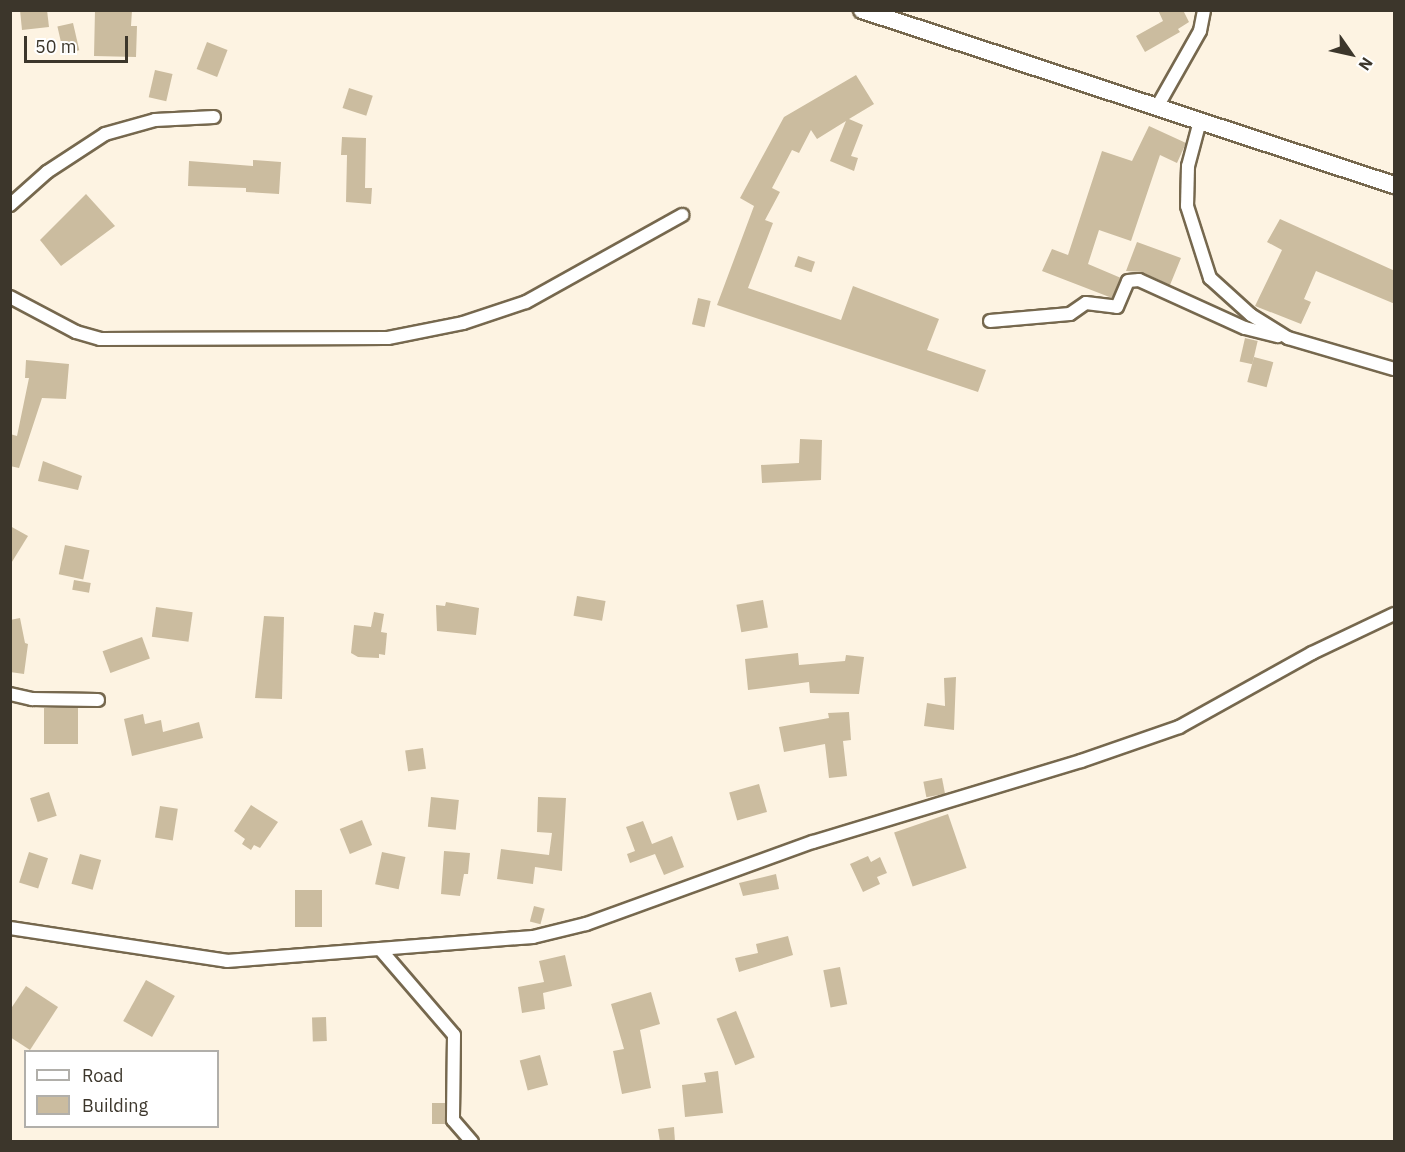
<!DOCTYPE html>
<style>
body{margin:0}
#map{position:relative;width:1405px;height:1152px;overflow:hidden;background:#fdf3e2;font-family:"IBM Plex Sans",sans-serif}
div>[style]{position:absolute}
.building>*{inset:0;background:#cbbc9f;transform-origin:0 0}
.roads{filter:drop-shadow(2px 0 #76684e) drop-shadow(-2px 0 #76684e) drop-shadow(0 2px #76684e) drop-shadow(0 -2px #76684e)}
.minor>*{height:12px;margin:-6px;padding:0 6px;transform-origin:6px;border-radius:6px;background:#fff}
.secondary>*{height:16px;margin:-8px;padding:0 8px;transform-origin:8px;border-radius:8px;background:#fff}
span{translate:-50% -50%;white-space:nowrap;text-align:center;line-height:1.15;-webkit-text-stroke:6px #fff;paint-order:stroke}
.frame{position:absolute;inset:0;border:12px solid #3c362b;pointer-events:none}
.legend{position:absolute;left:24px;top:1050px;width:195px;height:78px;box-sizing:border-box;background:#fff;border:2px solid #b1afaa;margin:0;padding:8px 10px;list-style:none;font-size:18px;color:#3c362b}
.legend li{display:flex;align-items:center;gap:12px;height:30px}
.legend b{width:30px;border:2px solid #b1afaa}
.north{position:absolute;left:1321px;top:24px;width:60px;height:60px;-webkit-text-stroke:4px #fff;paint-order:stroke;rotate:124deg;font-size:16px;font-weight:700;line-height:24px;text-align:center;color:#3c362b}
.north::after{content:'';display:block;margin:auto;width:21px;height:27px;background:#3c362b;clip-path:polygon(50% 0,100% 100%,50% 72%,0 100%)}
.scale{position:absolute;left:24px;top:36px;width:104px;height:27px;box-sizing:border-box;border:3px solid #3c362b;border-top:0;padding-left:8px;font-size:18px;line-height:21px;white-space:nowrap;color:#3c362b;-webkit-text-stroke:4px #fff;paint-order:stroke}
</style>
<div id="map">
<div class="building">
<div style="clip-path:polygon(20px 10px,47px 10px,49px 27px,22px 30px)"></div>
<div style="clip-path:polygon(95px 10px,132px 10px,131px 26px,137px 26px,136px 57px,94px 56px)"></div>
<div style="clip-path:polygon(1158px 10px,1183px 10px,1189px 22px,1178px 29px,1180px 32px,1145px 52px,1136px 36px,1163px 21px)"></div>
<div style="left:73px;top:23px;width:28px;height:16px;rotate:77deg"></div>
<div style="left:207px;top:42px;width:22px;height:29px;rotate:21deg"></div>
<div style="left:155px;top:70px;width:18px;height:28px;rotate:13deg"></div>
<div style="clip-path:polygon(856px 75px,874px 104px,849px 119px,863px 125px,851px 156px,858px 158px,854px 171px,830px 161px,846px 121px,817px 139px,811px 130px,799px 153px,792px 150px,772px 188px,780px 192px,765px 220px,773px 223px,748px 288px,841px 320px,853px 286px,939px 319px,927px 350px,986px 370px,978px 392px,717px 305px,754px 206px,740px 198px,784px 117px)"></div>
<div style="left:349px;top:88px;width:25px;height:21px;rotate:18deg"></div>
<div style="clip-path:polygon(1149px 126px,1186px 143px,1177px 163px,1160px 155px,1131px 241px,1099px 230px,1088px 264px,1121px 278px,1112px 298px,1042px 271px,1052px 249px,1068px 255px,1102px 151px,1132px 161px)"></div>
<div style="clip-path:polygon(342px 137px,366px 138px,365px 188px,372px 188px,371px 204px,346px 202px,347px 155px,341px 155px)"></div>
<div style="clip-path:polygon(253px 160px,281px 162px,279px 194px,246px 192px,246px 188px,188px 186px,189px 161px,253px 166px)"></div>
<div style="clip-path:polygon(86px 194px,115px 226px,61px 266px,40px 240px)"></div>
<div style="clip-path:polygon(1280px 219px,1395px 271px,1395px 304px,1316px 271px,1304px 299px,1311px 302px,1301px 324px,1255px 306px,1282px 250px,1267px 242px)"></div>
<div style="clip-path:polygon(1137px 242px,1181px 258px,1170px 285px,1142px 272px,1126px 271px)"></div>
<div style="left:798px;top:256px;width:18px;height:11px;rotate:19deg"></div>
<div style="left:698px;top:298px;width:13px;height:27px;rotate:13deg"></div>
<div style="left:1245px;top:338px;width:13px;height:24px;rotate:13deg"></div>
<div style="left:1254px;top:357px;width:20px;height:26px;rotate:15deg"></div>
<div style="clip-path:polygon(26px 360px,69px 364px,66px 399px,42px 398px,19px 468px,10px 466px,10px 434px,17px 436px,29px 378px,25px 378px)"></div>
<div style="clip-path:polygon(800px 439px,822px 440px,821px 480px,762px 483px,761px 465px,799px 463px)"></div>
<div style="clip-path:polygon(43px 461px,82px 476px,78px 490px,38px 481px)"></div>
<div style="clip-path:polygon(10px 526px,28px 536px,10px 565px)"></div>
<div style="left:65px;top:545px;width:25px;height:30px;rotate:12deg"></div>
<div style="left:74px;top:580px;width:17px;height:10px;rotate:10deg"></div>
<div style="left:577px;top:596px;width:29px;height:20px;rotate:10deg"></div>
<div style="left:763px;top:600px;width:28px;height:27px;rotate:80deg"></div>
<div style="clip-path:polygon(446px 602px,479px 608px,476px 635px,437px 631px,436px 605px,445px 606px)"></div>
<div style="left:156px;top:607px;width:37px;height:30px;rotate:8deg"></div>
<div style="clip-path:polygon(374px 612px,384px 614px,381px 632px,387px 633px,385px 655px,379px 654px,379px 658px,358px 657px,351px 653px,354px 625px,371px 627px)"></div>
<div style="clip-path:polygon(264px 616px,284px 617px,282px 699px,255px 698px)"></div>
<div style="clip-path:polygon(20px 618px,25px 643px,28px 644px,24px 674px,10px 672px,10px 620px)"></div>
<div style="left:142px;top:637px;width:23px;height:42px;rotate:70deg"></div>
<div style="clip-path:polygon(798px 653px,799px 665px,845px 661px,846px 655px,864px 657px,859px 694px,810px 693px,809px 682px,748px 690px,745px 659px)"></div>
<div style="clip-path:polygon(956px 677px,954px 730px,924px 726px,927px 703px,945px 706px,944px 678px)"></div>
<div style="left:44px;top:708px;width:34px;height:36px"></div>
<div style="clip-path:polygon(849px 712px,851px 740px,843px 741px,847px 776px,829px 778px,825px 744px,784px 752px,779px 727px,829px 718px,828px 713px)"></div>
<div style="clip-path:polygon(143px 714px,145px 724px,161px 720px,163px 732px,199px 722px,203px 738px,132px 756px,124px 719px)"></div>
<div style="left:423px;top:748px;width:21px;height:18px;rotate:82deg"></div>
<div style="left:942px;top:778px;width:16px;height:19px;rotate:79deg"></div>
<div style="left:759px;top:784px;width:29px;height:31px;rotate:74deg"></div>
<div style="left:49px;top:792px;width:25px;height:20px;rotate:72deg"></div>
<div style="left:431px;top:797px;width:28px;height:30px;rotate:6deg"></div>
<div style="clip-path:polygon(538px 797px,566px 798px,562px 871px,535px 867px,533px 884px,497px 879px,501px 849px,549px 855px,552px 833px,537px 832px)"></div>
<div style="clip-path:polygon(251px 805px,278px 822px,260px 848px,254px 845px,251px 850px,242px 844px,245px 839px,234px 831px)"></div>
<div style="left:160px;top:806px;width:18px;height:32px;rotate:9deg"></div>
<div style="left:948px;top:814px;width:57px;height:57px;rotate:71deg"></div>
<div style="left:362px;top:820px;width:27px;height:24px;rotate:68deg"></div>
<div style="clip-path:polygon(643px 821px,652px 844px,672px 836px,684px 867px,664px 875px,655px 854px,630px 863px,627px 854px,635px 851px,626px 827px)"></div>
<div style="clip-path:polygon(444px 851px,470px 853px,468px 874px,464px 874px,460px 896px,441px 894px)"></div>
<div style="left:29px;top:852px;width:20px;height:32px;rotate:18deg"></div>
<div style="left:382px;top:852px;width:24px;height:33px;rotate:12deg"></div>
<div style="left:80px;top:854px;width:22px;height:31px;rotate:16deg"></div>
<div style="clip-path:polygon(868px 856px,871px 862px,880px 857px,887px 873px,877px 877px,880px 884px,863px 892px,850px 864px)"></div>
<div style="clip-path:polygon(776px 874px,779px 889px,743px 896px,739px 883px)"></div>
<div style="left:295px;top:890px;width:27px;height:37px"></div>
<div style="left:534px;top:906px;width:11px;height:16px;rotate:15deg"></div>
<div style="clip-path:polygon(788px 936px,793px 955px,739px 972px,735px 958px,758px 953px,756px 944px)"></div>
<div style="clip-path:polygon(565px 955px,572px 986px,543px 993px,545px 1009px,522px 1013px,518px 987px,544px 982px,539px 961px)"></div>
<div style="left:840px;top:967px;width:38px;height:17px;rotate:79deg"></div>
<div style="left:146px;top:980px;width:33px;height:47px;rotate:29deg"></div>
<div style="clip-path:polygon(26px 986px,58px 1007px,30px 1050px,10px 1037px,10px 1010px)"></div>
<div style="clip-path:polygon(651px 992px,660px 1024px,640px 1030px,651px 1088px,622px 1094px,613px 1051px,624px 1049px,611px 1004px)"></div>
<div style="left:736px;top:1011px;width:50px;height:21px;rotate:68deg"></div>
<div style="left:326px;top:1017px;width:24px;height:14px;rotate:88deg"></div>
<div style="left:540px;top:1055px;width:31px;height:21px;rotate:75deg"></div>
<div style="clip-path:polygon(718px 1071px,723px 1113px,685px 1117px,682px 1085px,706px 1082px,704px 1073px)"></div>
<div style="left:432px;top:1103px;width:13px;height:21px"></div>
<div style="clip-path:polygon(674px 1127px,675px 1142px,660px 1142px,658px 1129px)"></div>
</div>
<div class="roads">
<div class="minor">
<div style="left:1157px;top:107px;width:87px;rotate:-60.5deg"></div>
<div style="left:1200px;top:31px;width:21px;rotate:-79deg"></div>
<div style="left:1200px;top:121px;width:47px;rotate:104.9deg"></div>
<div style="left:1188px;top:166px;width:40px;rotate:91.4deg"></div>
<div style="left:1187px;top:206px;width:76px;rotate:72.3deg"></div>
<div style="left:1210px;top:278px;width:55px;rotate:42.1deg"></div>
<div style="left:1251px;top:315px;width:44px;rotate:31.9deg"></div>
<div style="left:1288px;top:338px;width:110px;rotate:16.3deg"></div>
<div style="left:10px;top:205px;width:50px;rotate:-41.7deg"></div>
<div style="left:47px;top:172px;width:69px;rotate:-33.2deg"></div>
<div style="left:105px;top:134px;width:52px;rotate:-15.6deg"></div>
<div style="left:155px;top:120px;width:59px;rotate:-2.9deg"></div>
<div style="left:10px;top:297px;width:75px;rotate:27.9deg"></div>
<div style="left:76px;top:332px;width:25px;rotate:16deg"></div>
<div style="left:100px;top:339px;width:288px;rotate:-0.2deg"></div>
<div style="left:388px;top:338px;width:76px;rotate:-11.3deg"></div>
<div style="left:463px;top:323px;width:66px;rotate:-18.4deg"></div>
<div style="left:526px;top:302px;width:179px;rotate:-29.1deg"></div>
<div style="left:990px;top:321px;width:80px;rotate:-5deg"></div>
<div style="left:1070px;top:314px;width:19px;rotate:-35deg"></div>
<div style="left:1086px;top:303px;width:31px;rotate:7deg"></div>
<div style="left:1117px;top:307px;width:28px;rotate:-67deg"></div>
<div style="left:1128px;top:281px;width:11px;rotate:-5deg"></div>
<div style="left:1139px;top:280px;width:116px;rotate:24.4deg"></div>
<div style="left:1245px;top:328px;width:34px;rotate:14deg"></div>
<div style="left:10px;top:694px;width:23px;rotate:13deg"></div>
<div style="left:32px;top:699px;width:66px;rotate:0.9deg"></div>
<div style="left:10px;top:928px;width:219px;rotate:8.6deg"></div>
<div style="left:227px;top:961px;width:307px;rotate:-4.5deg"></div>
<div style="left:533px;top:937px;width:55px;rotate:-13.8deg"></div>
<div style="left:586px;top:924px;width:241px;rotate:-19.9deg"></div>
<div style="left:813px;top:842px;width:280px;rotate:-16.8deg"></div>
<div style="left:1081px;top:761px;width:104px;rotate:-19.1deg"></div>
<div style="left:1179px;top:727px;width:152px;rotate:-29.1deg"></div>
<div style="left:1312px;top:653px;width:91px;rotate:-25.4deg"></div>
<div style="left:380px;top:949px;width:113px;rotate:49.3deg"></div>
<div style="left:454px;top:1035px;width:85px;rotate:90.7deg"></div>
<div style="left:453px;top:1120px;width:29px;rotate:49deg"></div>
</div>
<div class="secondary">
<div style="left:862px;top:10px;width:560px;rotate:18.21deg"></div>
</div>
</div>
<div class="frame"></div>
<ul class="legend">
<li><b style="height:8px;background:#fff"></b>Road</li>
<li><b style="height:16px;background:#cbbc9f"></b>Building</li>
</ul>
<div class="north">N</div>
<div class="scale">50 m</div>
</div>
